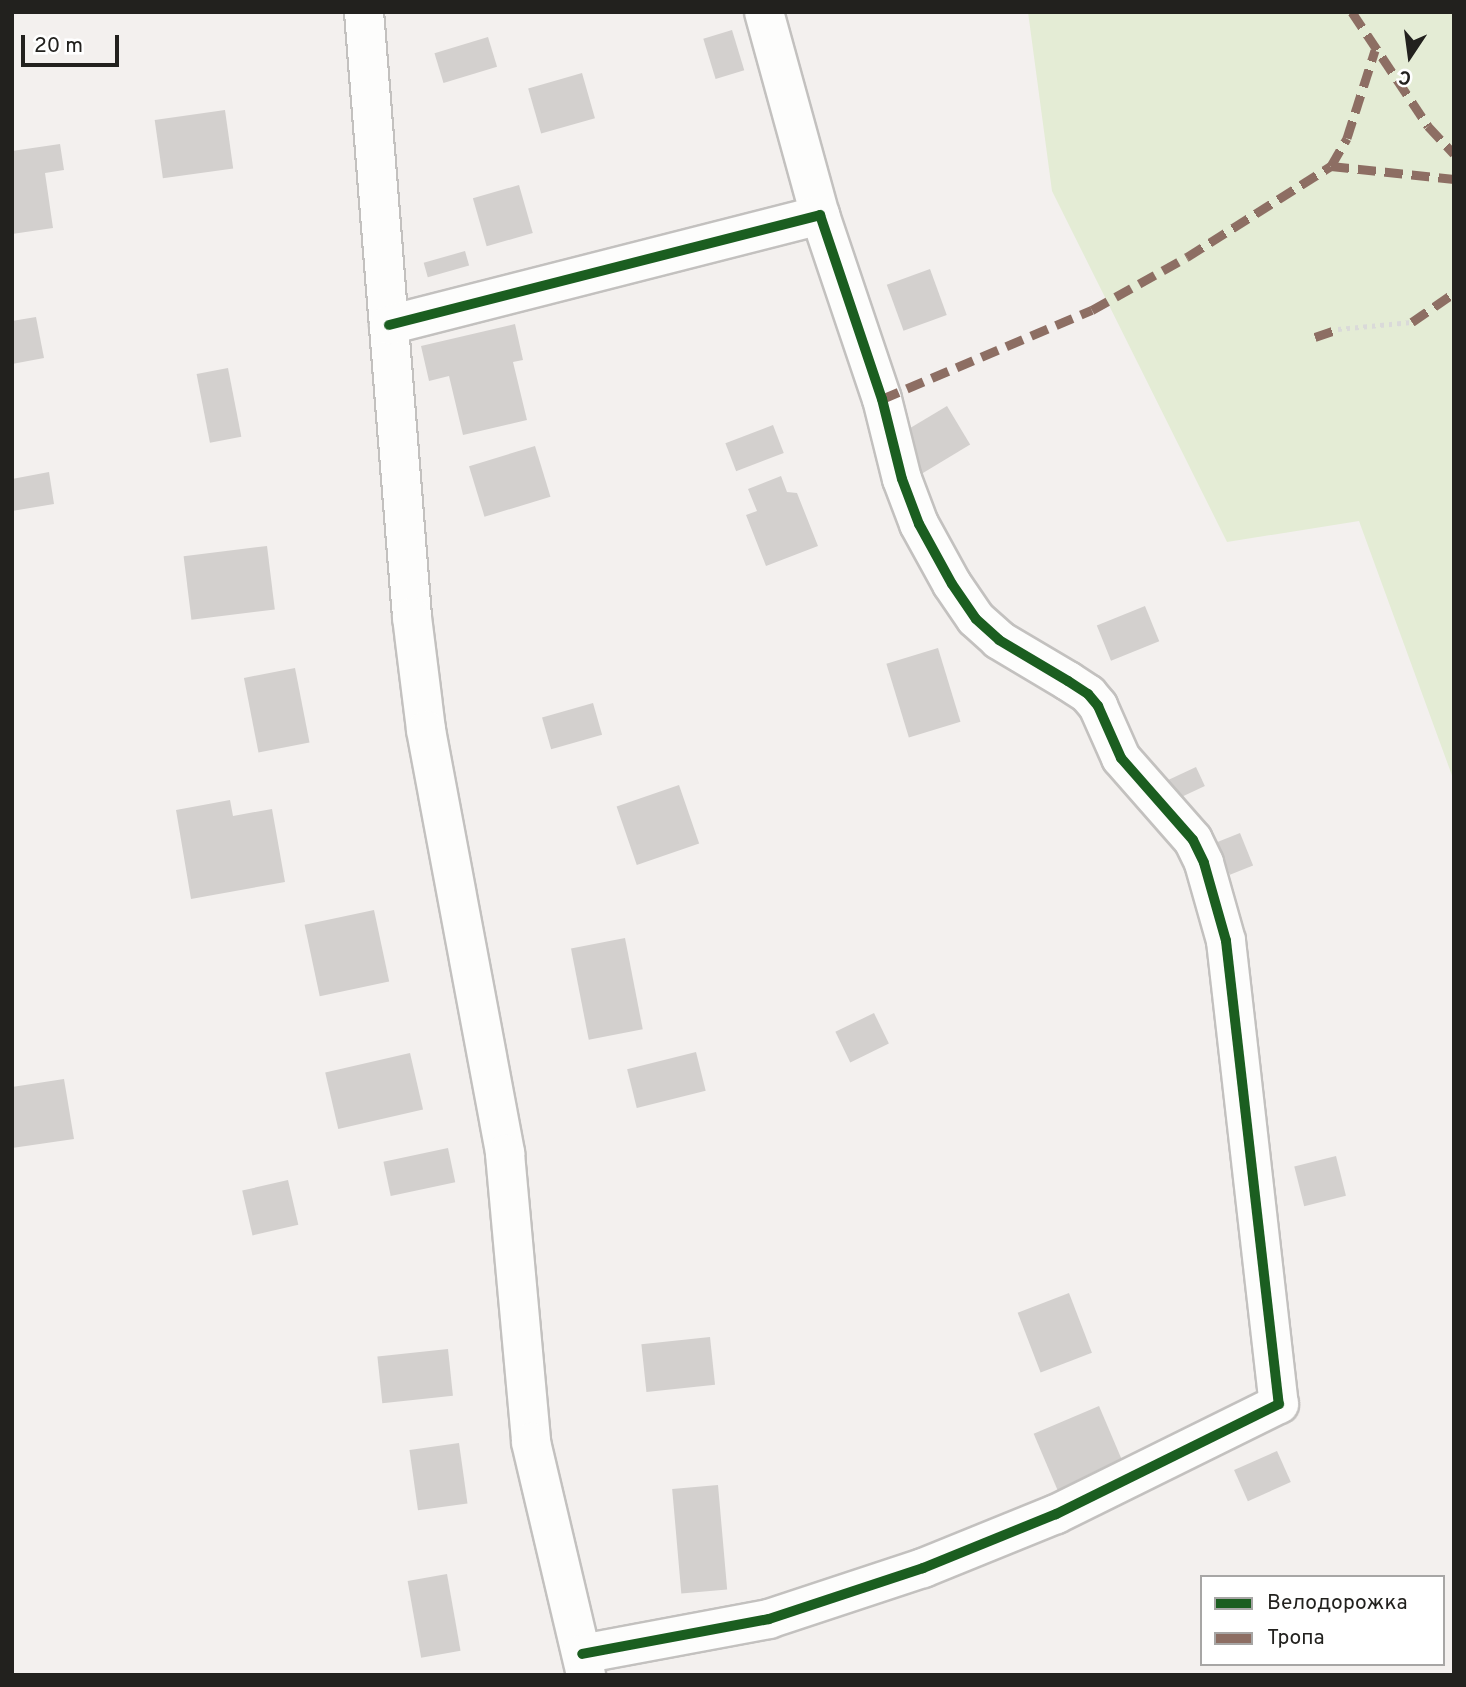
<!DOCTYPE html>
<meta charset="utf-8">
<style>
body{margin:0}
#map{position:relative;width:1466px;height:1687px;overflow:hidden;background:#f3f0ee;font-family:Overpass,sans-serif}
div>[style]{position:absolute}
.green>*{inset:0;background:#e4ecd5}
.building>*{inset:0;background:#d3d0ce;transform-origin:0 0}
.path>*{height:4.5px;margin-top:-2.25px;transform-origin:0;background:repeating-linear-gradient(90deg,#dadad9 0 3.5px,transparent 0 8.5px)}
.roads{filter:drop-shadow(2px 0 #c3c1bf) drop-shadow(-2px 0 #c3c1bf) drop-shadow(0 2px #c3c1bf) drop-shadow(0 -2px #c3c1bf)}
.street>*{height:38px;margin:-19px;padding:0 19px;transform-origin:19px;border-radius:19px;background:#fdfdfc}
.quiet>*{height:9px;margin-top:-4.5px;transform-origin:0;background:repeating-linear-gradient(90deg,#8d6e63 0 18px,transparent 0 27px)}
.cycleway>*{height:10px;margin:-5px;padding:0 5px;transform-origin:5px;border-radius:5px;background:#1b5e20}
span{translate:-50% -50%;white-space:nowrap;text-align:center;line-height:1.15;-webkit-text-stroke:5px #fff;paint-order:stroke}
.frame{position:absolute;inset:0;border:14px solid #22211e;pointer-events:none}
.legend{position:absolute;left:1200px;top:1575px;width:245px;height:91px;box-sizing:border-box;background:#fff;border:2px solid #a7a6a5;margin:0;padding:9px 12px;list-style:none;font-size:21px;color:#22211e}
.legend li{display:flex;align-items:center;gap:14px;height:35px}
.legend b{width:35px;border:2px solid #a7a6a5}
.north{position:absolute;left:1375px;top:21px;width:70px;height:70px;-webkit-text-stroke:5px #fff;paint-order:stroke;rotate:193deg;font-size:19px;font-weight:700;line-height:28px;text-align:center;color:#22211e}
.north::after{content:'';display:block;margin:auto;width:24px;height:32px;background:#22211e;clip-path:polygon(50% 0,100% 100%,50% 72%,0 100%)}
.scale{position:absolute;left:21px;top:35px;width:98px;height:32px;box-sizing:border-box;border:4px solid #22211e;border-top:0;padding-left:9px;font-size:21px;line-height:24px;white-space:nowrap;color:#22211e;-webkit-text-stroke:5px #fff;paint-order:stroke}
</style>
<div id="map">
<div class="green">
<div style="clip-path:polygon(1028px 12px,1454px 12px,1454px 781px,1359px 521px,1227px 542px,1052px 191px)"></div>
</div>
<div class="building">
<div style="left:732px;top:30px;width:42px;height:30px;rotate:73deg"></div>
<div style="left:488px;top:37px;width:31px;height:56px;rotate:73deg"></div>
<div style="left:582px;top:73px;width:47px;height:56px;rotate:74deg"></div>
<div style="left:225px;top:110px;width:59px;height:71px;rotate:82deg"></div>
<div style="clip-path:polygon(60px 144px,64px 170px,45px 173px,53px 228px,12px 234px,12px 151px)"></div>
<div style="left:519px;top:185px;width:50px;height:48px;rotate:74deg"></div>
<div style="left:465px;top:251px;width:15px;height:43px;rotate:74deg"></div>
<div style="left:930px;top:269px;width:49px;height:46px;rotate:70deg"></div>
<div style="clip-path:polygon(36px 317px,44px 358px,12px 364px,12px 321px)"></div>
<div style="clip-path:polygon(515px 324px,523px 360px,513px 362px,527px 420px,463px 435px,449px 376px,429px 381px,421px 346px)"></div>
<div style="left:228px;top:368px;width:70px;height:32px;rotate:79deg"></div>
<div style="left:947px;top:406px;width:45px;height:58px;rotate:59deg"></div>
<div style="left:773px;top:425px;width:30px;height:51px;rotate:69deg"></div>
<div style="left:535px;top:446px;width:53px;height:69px;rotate:73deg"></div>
<div style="clip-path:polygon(49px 472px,54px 504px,12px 511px,12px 479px)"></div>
<div style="clip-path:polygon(781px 476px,787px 492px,797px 493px,818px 546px,766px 566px,746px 515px,757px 511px,748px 489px)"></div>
<div style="left:267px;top:546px;width:64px;height:84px;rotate:83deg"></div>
<div style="left:1145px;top:606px;width:38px;height:52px;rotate:68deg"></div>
<div style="left:938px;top:648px;width:77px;height:54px;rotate:73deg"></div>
<div style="left:295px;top:668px;width:76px;height:52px;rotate:79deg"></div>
<div style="left:593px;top:703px;width:33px;height:53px;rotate:74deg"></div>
<div style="left:1196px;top:767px;width:21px;height:36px;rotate:65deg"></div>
<div style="left:679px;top:785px;width:62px;height:66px;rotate:71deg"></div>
<div style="clip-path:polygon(230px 800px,233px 816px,272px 809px,285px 882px,191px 899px,176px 810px)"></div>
<div style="left:1240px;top:833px;width:35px;height:25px;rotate:68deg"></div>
<div style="left:374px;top:910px;width:73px;height:71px;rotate:78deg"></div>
<div style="left:625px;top:938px;width:93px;height:55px;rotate:79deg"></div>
<div style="left:874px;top:1013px;width:34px;height:43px;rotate:64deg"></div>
<div style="left:696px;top:1052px;width:40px;height:71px;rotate:76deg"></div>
<div style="left:410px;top:1053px;width:58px;height:87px;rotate:77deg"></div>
<div style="clip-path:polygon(64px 1079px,74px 1139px,12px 1148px,12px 1087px)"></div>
<div style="left:448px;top:1148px;width:35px;height:66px;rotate:78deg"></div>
<div style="left:1336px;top:1156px;width:41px;height:43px;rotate:76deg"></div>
<div style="left:288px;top:1180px;width:46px;height:47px;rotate:77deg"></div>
<div style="left:1069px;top:1293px;width:64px;height:55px;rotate:69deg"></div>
<div style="left:710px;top:1337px;width:48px;height:69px;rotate:84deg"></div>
<div style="left:448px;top:1349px;width:47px;height:71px;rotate:84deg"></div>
<div style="left:1099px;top:1406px;width:62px;height:71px;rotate:67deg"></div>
<div style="left:459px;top:1443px;width:61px;height:50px;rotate:82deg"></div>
<div style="left:1277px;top:1451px;width:34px;height:47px;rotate:66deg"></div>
<div style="left:718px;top:1485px;width:105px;height:46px;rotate:85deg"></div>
<div style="left:447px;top:1574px;width:78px;height:40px;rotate:80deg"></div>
</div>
<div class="path">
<div style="left:1338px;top:329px;width:74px;rotate:-5.4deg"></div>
</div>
<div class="roads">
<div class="street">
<div style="left:364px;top:12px;width:607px;rotate:85.46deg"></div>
<div style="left:412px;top:617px;width:114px;rotate:82.9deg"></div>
<div style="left:426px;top:730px;width:431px;rotate:79.4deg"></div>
<div style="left:505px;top:1154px;width:289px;rotate:84.8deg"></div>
<div style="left:531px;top:1442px;width:239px;rotate:76.7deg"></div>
<div style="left:764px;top:12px;width:211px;rotate:74.6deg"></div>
<div style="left:389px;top:325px;width:445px;rotate:-14.3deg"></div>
<div style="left:820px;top:215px;width:194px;rotate:71.4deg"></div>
<div style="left:882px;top:399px;width:82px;rotate:76deg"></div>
<div style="left:902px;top:479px;width:48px;rotate:69.3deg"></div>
<div style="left:919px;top:524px;width:68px;rotate:61.2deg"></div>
<div style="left:952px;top:584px;width:42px;rotate:55.6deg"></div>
<div style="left:976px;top:619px;width:31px;rotate:42deg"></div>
<div style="left:999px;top:640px;width:80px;rotate:30.7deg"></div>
<div style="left:1068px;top:681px;width:24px;rotate:33deg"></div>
<div style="left:1088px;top:694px;width:16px;rotate:50deg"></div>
<div style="left:1098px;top:706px;width:57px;rotate:66.1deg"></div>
<div style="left:1121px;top:758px;width:109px;rotate:48.7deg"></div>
<div style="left:1193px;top:840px;width:25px;rotate:64deg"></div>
<div style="left:1204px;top:863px;width:81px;rotate:74.2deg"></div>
<div style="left:1226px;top:941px;width:466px;rotate:83.5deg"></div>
<div style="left:1279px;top:1404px;width:249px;rotate:153.7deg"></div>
<div style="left:1056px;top:1514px;width:144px;rotate:157.9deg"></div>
<div style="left:923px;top:1568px;width:162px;rotate:161.7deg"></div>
<div style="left:769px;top:1619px;width:190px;rotate:169.4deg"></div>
</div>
</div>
<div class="quiet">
<div style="left:1352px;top:12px;width:137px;rotate:56.3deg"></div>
<div style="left:1428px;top:126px;width:38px;rotate:47deg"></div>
<div style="left:1331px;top:166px;width:32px;rotate:-60deg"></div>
<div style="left:1347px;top:138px;width:92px;rotate:-72.3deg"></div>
<div style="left:1412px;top:322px;width:51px;rotate:-34.6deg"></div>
<div style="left:1315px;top:337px;width:24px;rotate:-19deg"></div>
<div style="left:882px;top:399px;width:228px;rotate:-23deg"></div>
<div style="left:1092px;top:310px;width:109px;rotate:-29.2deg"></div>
<div style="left:1187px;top:257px;width:170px;rotate:-32.3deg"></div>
<div style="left:1331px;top:166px;width:124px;rotate:6deg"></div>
</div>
<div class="cycleway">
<div style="left:389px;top:325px;width:445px;rotate:-14.3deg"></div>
<div style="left:820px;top:215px;width:194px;rotate:71.4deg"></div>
<div style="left:882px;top:399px;width:82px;rotate:76deg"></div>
<div style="left:902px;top:479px;width:48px;rotate:69.3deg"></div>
<div style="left:919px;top:524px;width:68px;rotate:61.2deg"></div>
<div style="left:952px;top:584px;width:42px;rotate:55.6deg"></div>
<div style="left:976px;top:619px;width:31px;rotate:42deg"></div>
<div style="left:999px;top:640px;width:80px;rotate:30.7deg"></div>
<div style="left:1068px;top:681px;width:24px;rotate:33deg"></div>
<div style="left:1088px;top:694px;width:16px;rotate:50deg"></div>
<div style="left:1098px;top:706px;width:57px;rotate:66.1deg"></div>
<div style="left:1121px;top:758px;width:109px;rotate:48.7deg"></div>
<div style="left:1193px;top:840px;width:25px;rotate:64deg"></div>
<div style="left:1204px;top:863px;width:81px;rotate:74.2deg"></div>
<div style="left:1226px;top:941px;width:466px;rotate:83.5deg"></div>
<div style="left:1279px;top:1404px;width:249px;rotate:153.7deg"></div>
<div style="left:1056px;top:1514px;width:144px;rotate:157.9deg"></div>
<div style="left:923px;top:1568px;width:162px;rotate:161.7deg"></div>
<div style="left:769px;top:1619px;width:190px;rotate:169.4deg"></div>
</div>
<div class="frame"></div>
<ul class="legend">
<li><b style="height:9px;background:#1b5e20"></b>Велодорожка</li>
<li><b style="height:9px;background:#8d6e63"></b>Тропа</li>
</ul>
<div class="north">С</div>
<div class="scale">20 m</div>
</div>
